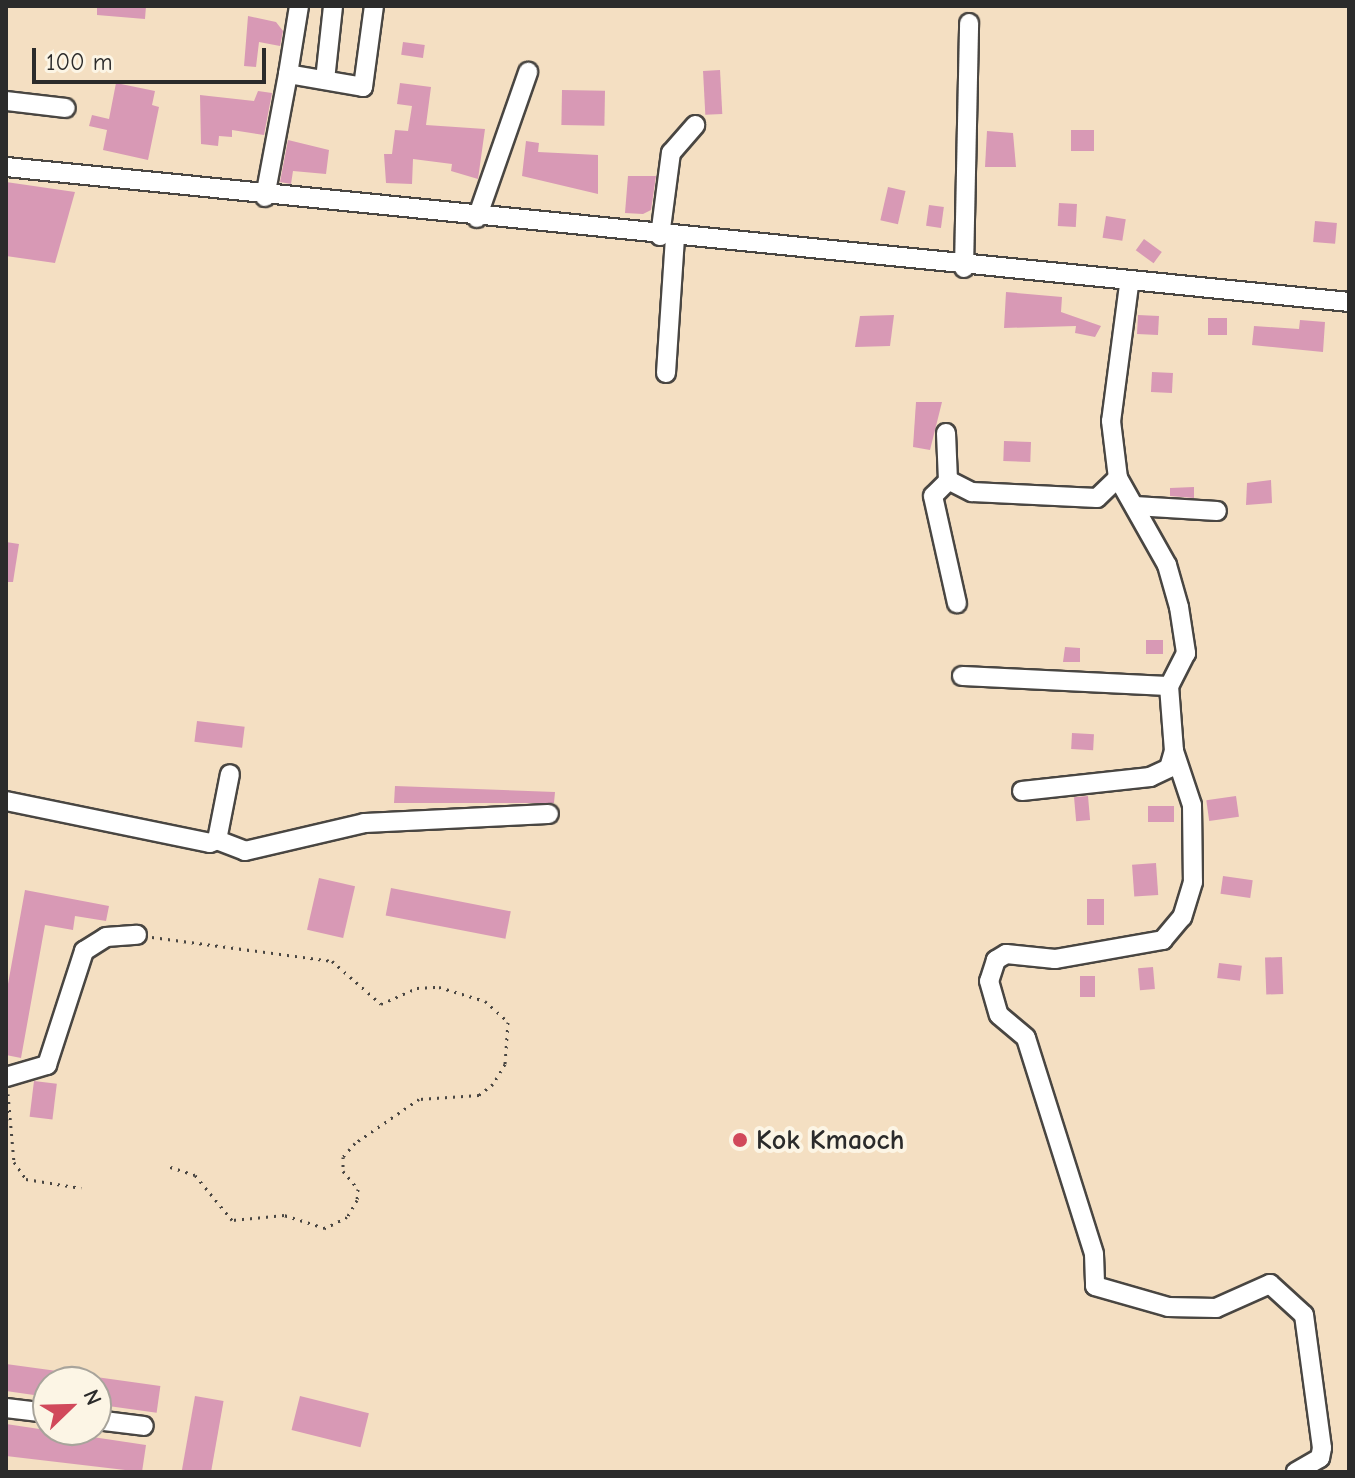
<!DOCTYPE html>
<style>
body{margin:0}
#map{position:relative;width:1355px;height:1478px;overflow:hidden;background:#f4dfc2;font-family:"Comic Neue",sans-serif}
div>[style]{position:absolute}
.building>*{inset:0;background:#d899b5;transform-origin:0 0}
.path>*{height:3px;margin-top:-1.5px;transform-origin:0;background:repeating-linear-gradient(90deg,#494642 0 2px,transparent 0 8px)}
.roads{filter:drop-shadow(2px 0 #494642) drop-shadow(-2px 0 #494642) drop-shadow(0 2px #494642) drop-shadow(0 -2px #494642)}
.minor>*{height:18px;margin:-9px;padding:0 9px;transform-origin:9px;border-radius:9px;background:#fff}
.dots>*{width:22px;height:22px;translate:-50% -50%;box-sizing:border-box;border:4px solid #fcf5e5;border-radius:50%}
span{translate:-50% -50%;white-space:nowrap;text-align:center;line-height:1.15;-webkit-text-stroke:8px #fcf5e5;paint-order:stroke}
.poi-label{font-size:28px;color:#2b2b2b;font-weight:700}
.left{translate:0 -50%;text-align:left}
.frame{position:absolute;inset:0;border:8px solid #2b2b2b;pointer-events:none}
.north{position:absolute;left:32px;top:1366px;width:80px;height:80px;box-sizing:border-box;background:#fcf5e5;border:2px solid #a8a49b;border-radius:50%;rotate:67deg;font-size:22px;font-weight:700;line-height:32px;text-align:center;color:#2b2b2b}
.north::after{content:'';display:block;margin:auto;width:28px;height:36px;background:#d1495b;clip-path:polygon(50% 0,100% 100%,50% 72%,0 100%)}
.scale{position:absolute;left:32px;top:48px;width:234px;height:36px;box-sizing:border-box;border:4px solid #2b2b2b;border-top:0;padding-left:10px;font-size:24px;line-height:28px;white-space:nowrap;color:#2b2b2b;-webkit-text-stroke:6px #fcf5e5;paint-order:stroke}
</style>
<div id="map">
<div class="building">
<div style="clip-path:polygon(97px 6px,146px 6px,145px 19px,97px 15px)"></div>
<div style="clip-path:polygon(248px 16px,276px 22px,283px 31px,280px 46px,259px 42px,256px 67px,244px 66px)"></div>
<div style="left:403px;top:42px;width:22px;height:13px;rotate:8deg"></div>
<div style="left:720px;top:70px;width:44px;height:17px;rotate:87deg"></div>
<div style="clip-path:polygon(116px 83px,155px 91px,152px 105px,159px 107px,148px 160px,103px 150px,107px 130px,89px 126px,92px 115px,109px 119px)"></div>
<div style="clip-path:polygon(400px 83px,431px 87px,426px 125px,485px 129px,478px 179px,451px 171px,452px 164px,413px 159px,412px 184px,386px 183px,384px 154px,392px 154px,395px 130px,408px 131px,412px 106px,397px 104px)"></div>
<div style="left:562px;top:90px;width:43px;height:35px;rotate:1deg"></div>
<div style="clip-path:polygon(258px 91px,272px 93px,264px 135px,232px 130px,232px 137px,219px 136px,218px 146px,201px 144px,200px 95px,254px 101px)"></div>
<div style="left:1094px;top:130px;width:21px;height:23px;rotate:90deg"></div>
<div style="clip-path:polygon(987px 131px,1013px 133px,1016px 167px,985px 167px)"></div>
<div style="clip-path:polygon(288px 140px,329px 150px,326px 174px,293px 171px,291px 184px,280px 182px)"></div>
<div style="clip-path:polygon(526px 141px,539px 143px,538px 152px,598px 155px,598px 194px,522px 176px)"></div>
<div style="clip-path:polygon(628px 176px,656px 176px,651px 210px,643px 214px,625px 213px)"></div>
<div style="clip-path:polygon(6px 182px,75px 192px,55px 263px,6px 256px)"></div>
<div style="left:888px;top:187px;width:18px;height:34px;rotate:13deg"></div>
<div style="left:1059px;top:203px;width:18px;height:23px;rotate:3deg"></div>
<div style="left:929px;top:205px;width:15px;height:21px;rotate:8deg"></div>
<div style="left:1106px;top:216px;width:20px;height:22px;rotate:9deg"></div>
<div style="left:1315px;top:221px;width:22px;height:21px;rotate:5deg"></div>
<div style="left:1144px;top:239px;width:22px;height:14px;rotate:36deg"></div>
<div style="clip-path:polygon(1006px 292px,1062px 297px,1061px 312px,1101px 326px,1095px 337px,1075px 333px,1076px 326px,1004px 328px)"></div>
<div style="clip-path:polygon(894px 315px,890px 346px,855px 347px,860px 316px)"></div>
<div style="left:1138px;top:315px;width:21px;height:19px;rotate:3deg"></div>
<div style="left:1208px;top:318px;width:19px;height:17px"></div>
<div style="clip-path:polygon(1300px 320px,1325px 322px,1323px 352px,1252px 345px,1254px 326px,1299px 329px)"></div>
<div style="left:1152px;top:372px;width:21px;height:20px;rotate:3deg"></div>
<div style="clip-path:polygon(916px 402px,942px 402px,930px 450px,913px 447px)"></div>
<div style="left:1004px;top:441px;width:27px;height:20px;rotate:2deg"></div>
<div style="clip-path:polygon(1271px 480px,1272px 503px,1246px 505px,1247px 483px)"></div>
<div style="clip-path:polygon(1194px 487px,1194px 498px,1170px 496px,1170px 488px)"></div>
<div style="clip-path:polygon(6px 542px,19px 544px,13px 582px,6px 582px)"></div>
<div style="left:1146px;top:640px;width:17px;height:14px"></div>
<div style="clip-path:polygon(1065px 647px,1080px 648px,1080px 662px,1063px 662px)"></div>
<div style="left:197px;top:721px;width:48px;height:21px;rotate:7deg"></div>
<div style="left:1072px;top:733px;width:22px;height:16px;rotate:3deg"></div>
<div style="clip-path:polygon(395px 786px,555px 792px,554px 803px,394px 803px)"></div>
<div style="left:1088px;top:796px;width:24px;height:14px;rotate:85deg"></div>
<div style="left:1236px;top:796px;width:21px;height:30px;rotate:82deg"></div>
<div style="left:1148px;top:806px;width:26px;height:16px"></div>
<div style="left:1156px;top:863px;width:32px;height:24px;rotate:86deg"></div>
<div style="left:1223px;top:876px;width:30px;height:18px;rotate:8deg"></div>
<div style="left:319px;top:878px;width:37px;height:53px;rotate:13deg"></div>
<div style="left:391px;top:888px;width:122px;height:28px;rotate:11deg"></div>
<div style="clip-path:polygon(25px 890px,109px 906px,106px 921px,75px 916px,73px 930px,45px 925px,21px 1058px,6px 1055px,6px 995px)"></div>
<div style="left:1087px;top:899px;width:17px;height:26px"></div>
<div style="left:1282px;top:957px;width:37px;height:17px;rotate:88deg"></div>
<div style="left:1219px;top:963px;width:23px;height:15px;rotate:7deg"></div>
<div style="left:1153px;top:967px;width:22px;height:15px;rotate:85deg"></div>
<div style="left:1080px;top:976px;width:15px;height:21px"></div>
<div style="left:34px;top:1081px;width:23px;height:36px;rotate:7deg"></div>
<div style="clip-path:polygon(6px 1364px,79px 1374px,78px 1382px,48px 1382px,48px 1397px,6px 1391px)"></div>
<div style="left:96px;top:1377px;width:65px;height:27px;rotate:8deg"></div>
<div style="left:195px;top:1396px;width:29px;height:77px;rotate:10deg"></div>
<div style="left:300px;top:1396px;width:71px;height:35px;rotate:14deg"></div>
<div style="clip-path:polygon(6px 1424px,146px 1445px,142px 1472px,6px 1456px)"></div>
</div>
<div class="path">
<div style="left:152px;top:937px;width:182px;rotate:7.6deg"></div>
<div style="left:332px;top:961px;width:65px;rotate:41.3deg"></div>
<div style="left:381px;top:1004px;width:39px;rotate:-24deg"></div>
<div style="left:417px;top:988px;width:22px;rotate:-3deg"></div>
<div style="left:439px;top:987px;width:48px;rotate:16.9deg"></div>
<div style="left:485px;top:1001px;width:31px;rotate:42deg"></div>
<div style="left:508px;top:1022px;width:42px;rotate:94.1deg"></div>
<div style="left:505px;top:1064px;width:23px;rotate:121deg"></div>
<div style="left:493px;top:1084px;width:18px;rotate:142deg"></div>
<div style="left:479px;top:1095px;width:60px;rotate:176.2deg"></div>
<div style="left:419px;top:1099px;width:78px;rotate:145.5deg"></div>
<div style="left:355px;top:1143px;width:18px;rotate:131deg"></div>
<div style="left:343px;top:1157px;width:14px;rotate:90deg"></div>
<div style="left:343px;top:1171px;width:23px;rotate:50deg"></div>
<div style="left:358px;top:1189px;width:11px;rotate:95deg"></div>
<div style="left:357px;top:1200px;width:20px;rotate:120deg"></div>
<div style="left:347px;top:1217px;width:25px;rotate:153deg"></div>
<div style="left:325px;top:1228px;width:43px;rotate:-162.4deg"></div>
<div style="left:284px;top:1215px;width:52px;rotate:174.5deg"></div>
<div style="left:232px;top:1220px;width:58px;rotate:-129.4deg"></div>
<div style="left:195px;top:1175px;width:29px;rotate:-162deg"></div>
<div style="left:8px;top:1094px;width:68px;rotate:85deg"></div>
<div style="left:14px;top:1162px;width:21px;rotate:55deg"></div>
<div style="left:26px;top:1179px;width:56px;rotate:9.3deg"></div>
</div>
<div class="roads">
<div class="minor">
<div style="left:299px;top:6px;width:69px;rotate:99.2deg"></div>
<div style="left:288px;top:74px;width:76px;rotate:9.8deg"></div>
<div style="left:363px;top:87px;width:82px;rotate:-82.3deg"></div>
<div style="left:325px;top:80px;width:74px;rotate:-83.8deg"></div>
<div style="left:6px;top:101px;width:60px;rotate:6.7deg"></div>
<div style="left:6px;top:167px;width:1350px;rotate:5.74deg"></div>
<div style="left:265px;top:197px;width:125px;rotate:-79.4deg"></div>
<div style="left:477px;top:218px;width:155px;rotate:-70.7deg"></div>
<div style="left:660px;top:236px;width:84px;rotate:-82.5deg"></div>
<div style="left:671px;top:153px;width:37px;rotate:-49deg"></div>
<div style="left:964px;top:268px;width:245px;rotate:-88.8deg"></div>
<div style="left:1129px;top:285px;width:137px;rotate:97.5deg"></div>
<div style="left:1111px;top:421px;width:57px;rotate:83deg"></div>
<div style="left:1118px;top:478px;width:100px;rotate:60.6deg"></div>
<div style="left:1167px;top:565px;width:44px;rotate:74.1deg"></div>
<div style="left:1179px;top:607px;width:47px;rotate:81.3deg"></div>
<div style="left:1186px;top:653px;width:37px;rotate:117deg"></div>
<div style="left:1169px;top:686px;width:65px;rotate:85.6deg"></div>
<div style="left:1174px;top:751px;width:57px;rotate:71.6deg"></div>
<div style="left:1192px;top:805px;width:77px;rotate:89.3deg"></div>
<div style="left:1193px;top:882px;width:37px;rotate:107deg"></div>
<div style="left:1182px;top:917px;width:30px;rotate:130deg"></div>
<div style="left:1163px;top:940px;width:110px;rotate:170deg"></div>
<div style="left:1055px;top:959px;width:49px;rotate:-174.2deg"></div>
<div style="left:1006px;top:954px;width:12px;rotate:149deg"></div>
<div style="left:996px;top:960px;width:22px;rotate:108deg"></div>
<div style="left:989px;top:981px;width:35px;rotate:74deg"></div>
<div style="left:999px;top:1015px;width:35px;rotate:40deg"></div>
<div style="left:1026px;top:1038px;width:226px;rotate:72.5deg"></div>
<div style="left:1094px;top:1254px;width:32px;rotate:88deg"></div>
<div style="left:1095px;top:1286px;width:76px;rotate:16deg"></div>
<div style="left:1168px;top:1307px;width:48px;rotate:1.2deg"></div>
<div style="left:1216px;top:1308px;width:59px;rotate:-24deg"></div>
<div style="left:1270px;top:1284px;width:46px;rotate:42.4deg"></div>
<div style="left:1304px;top:1315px;width:134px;rotate:82.3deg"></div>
<div style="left:1322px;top:1448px;width:10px;rotate:101deg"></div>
<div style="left:1320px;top:1458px;width:28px;rotate:150deg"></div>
<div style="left:666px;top:373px;width:135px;rotate:-86.2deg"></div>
<div style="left:946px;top:433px;width:47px;rotate:87.6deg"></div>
<div style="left:948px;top:480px;width:27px;rotate:27deg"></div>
<div style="left:972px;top:492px;width:125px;rotate:2.7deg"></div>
<div style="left:1097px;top:498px;width:29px;rotate:-44deg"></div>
<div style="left:948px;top:481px;width:21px;rotate:135deg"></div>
<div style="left:933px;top:496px;width:110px;rotate:77.4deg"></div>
<div style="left:1135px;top:506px;width:82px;rotate:3.5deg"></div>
<div style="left:962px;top:676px;width:207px;rotate:2.8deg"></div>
<div style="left:1022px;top:791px;width:129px;rotate:-6.2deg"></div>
<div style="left:1150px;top:777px;width:21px;rotate:-25deg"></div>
<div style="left:1169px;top:768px;width:18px;rotate:-74deg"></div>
<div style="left:6px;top:801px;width:208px;rotate:11.6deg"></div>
<div style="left:210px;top:843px;width:8px;rotate:-23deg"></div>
<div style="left:217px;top:840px;width:67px;rotate:-78.9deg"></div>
<div style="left:217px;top:840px;width:30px;rotate:21deg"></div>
<div style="left:245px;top:851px;width:122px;rotate:-13.2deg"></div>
<div style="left:364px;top:823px;width:185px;rotate:-2.8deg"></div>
<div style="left:6px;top:1077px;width:43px;rotate:-16.3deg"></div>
<div style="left:47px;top:1065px;width:120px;rotate:-72deg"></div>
<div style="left:84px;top:951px;width:26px;rotate:-32deg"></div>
<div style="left:106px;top:937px;width:31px;rotate:-4deg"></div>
<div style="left:6px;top:1408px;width:42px;rotate:6.8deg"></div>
<div style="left:96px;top:1420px;width:48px;rotate:7.1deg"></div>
</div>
</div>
<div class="dots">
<div style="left:740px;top:1140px;background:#d1495b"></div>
</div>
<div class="poi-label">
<span class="left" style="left:756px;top:1140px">Kok Kmaoch</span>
</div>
<div class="frame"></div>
<div class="north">N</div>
<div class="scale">100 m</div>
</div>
